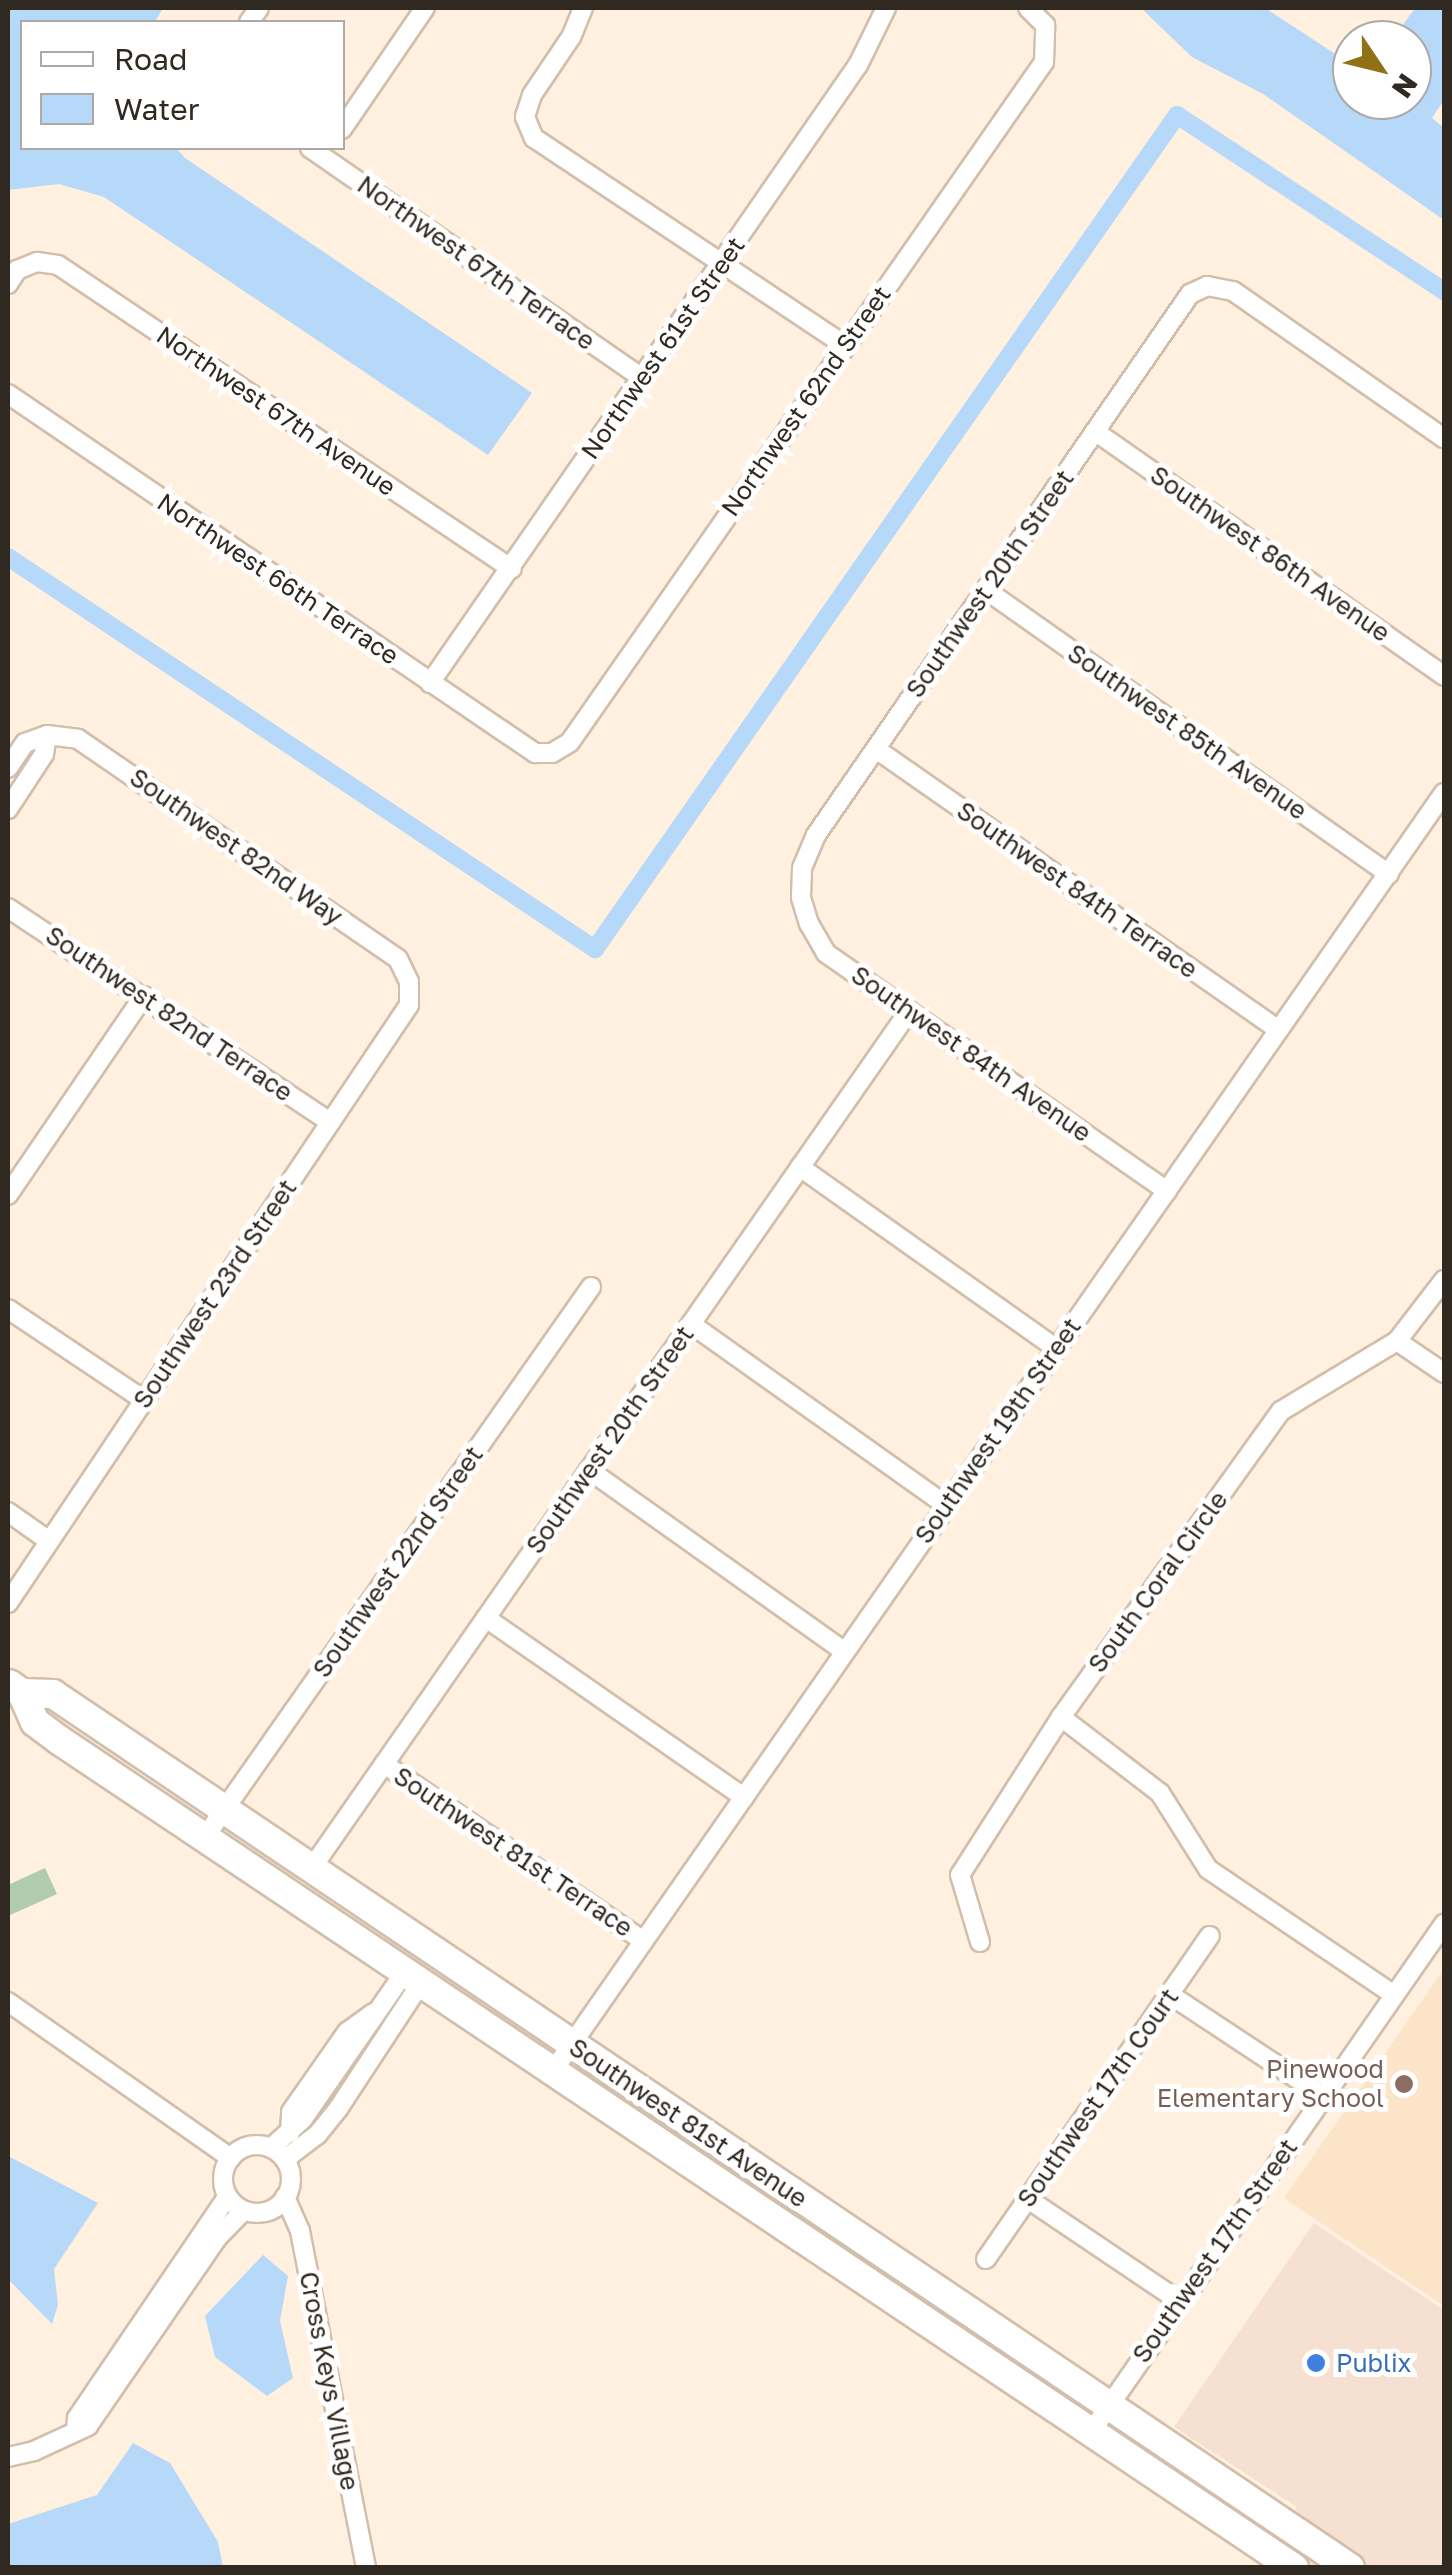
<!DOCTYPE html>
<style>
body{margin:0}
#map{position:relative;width:1452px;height:2575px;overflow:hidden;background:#fff0df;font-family:"Golos Text",sans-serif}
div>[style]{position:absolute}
.commercial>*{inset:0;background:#f5e0d2}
.built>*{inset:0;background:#fce4c9}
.green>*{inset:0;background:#afccb0}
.water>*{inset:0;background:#b6d8f9}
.canal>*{height:18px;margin:-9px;padding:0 9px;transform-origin:9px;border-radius:9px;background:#b6d8f9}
.roads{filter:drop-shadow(2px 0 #d1bfab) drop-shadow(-2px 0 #d1bfab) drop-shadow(0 2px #d1bfab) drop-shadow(0 -2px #d1bfab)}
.street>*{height:18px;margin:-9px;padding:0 9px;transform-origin:9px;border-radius:9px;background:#fff}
.street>.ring{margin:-9px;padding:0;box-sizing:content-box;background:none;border:18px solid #fff;border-radius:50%}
.secondary>*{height:28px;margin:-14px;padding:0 14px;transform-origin:14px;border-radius:14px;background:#fff}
.dots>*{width:28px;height:28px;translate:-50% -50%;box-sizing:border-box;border:5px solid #fff;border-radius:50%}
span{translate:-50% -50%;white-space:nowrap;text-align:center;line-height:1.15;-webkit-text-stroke:10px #fff;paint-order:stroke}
.street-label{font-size:25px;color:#302921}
.education-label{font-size:25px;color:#785e54}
.right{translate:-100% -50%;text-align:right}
.shop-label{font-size:25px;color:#366cbe}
.left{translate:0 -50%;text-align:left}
.frame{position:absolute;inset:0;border:10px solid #302921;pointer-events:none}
.legend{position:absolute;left:20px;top:20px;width:325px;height:130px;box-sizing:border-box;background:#fff;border:2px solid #aca9a6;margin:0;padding:12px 18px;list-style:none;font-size:30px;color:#302921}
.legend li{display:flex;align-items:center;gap:20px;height:50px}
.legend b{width:50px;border:2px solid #aca9a6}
.north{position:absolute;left:1332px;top:20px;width:100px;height:100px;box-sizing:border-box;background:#fff;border:2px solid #aca9a6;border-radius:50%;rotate:125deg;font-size:28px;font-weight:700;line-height:40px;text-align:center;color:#302921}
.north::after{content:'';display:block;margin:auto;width:35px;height:45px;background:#8f7216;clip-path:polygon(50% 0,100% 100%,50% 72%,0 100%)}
</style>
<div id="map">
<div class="commercial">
<div style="clip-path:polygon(1314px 2223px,1444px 2310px,1444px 2567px,1256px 2567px,1297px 2507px,1174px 2427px)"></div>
</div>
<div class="built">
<div style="clip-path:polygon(1444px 1969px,1444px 2306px,1284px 2198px)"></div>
</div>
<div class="green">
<div style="clip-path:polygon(45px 1868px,57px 1894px,8px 1916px,8px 1885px)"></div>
</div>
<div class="water">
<div style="clip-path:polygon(8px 8px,163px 8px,155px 22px,22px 22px,22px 148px,176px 148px,185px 158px,532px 393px,488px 455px,104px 197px,59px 184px,8px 190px)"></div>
<div style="clip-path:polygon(1141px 8px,1265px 8px,1352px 65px,1352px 100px,1412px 100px,1412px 40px,1392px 40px,1415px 8px,1444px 8px,1444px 100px,1432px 118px,1444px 128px,1444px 220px,1263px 94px,1192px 57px)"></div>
<div style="clip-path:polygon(8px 2156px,98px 2203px,54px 2269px,58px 2305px,52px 2324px,8px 2279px)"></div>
<div style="clip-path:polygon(263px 2255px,288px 2276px,280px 2321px,293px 2378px,267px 2396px,215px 2357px,205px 2316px)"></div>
<div style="clip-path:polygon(133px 2443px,170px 2463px,218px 2542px,223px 2567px,8px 2567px,8px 2524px,97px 2495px)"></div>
</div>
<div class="canal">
<div style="left:8px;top:557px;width:706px;rotate:33.74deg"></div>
<div style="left:595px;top:949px;width:1017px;rotate:-55.09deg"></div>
<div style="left:1177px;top:115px;width:320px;rotate:33.4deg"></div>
</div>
<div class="roads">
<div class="street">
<div style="left:583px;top:8px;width:31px;rotate:112deg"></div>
<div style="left:571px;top:37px;width:70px;rotate:123.9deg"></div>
<div style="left:532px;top:95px;width:23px;rotate:108deg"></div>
<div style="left:525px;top:117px;width:23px;rotate:67deg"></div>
<div style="left:534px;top:138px;width:373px;rotate:33.7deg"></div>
<div style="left:249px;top:22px;width:17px;rotate:-54deg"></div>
<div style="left:342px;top:129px;width:147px;rotate:-55.6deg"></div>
<div style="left:310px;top:148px;width:404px;rotate:34.7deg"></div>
<div style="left:8px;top:284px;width:17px;rotate:-57deg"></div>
<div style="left:17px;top:270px;width:22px;rotate:-22deg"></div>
<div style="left:37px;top:262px;width:21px;rotate:8deg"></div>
<div style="left:58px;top:265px;width:546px;rotate:33.81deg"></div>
<div style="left:8px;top:394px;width:638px;rotate:34.26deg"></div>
<div style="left:535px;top:753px;width:17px"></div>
<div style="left:552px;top:753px;width:21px;rotate:-31deg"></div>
<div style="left:570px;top:742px;width:829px;rotate:-55.12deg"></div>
<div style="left:1044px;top:62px;width:37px;rotate:-88deg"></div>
<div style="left:1045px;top:25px;width:24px;rotate:-135deg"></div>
<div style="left:1096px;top:432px;width:425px;rotate:35deg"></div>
<div style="left:986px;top:590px;width:493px;rotate:35.2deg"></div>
<div style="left:430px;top:683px;width:752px;rotate:-55.3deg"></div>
<div style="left:858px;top:65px;width:64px;rotate:-63.8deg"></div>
<div style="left:876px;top:749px;width:491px;rotate:34.9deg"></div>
<div style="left:8px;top:768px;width:30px;rotate:-56deg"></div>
<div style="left:25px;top:743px;width:23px;rotate:-20deg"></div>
<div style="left:47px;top:735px;width:31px;rotate:7deg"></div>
<div style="left:78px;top:739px;width:388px;rotate:34.5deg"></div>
<div style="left:398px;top:959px;width:25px;rotate:64deg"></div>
<div style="left:409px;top:982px;width:23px;rotate:90deg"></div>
<div style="left:409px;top:1005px;width:720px;rotate:123.84deg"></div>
<div style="left:8px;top:809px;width:66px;rotate:-56.8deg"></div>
<div style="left:44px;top:754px;width:19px;rotate:-81deg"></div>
<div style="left:8px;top:908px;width:387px;rotate:33.6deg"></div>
<div style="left:800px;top:1167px;width:315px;rotate:35.3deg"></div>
<div style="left:1167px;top:1191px;width:416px;rotate:-145.1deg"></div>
<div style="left:826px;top:953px;width:34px;rotate:-120deg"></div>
<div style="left:809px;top:924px;width:28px;rotate:-107deg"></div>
<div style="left:801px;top:897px;width:29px;rotate:-88deg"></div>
<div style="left:802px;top:868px;width:36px;rotate:-67deg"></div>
<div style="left:816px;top:835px;width:658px;rotate:-55.34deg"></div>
<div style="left:1190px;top:294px;width:19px;rotate:-25deg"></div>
<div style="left:1207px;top:286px;width:26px;rotate:11deg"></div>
<div style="left:1233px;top:291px;width:257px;rotate:34.9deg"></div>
<div style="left:8px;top:1195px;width:241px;rotate:-55.7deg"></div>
<div style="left:8px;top:1309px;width:164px;rotate:33.8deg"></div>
<div style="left:691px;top:1324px;width:313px;rotate:35.4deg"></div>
<div style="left:1397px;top:1341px;width:57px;rotate:34.2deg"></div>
<div style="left:589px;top:1470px;width:313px;rotate:35.4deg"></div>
<div style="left:8px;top:1512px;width:50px;rotate:35.3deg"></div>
<div style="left:486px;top:1618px;width:314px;rotate:34.8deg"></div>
<div style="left:1061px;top:1717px;width:125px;rotate:37.5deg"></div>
<div style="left:1160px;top:1793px;width:90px;rotate:57.7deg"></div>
<div style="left:1208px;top:1869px;width:225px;rotate:34.1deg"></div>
<div style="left:384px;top:1764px;width:312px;rotate:34.3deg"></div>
<div style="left:205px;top:1837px;width:672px;rotate:-54.94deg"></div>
<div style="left:311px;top:1869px;width:1046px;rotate:-55.12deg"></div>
<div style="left:980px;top:1942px;width:70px;rotate:-106.6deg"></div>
<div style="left:960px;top:1875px;width:188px;rotate:-57.4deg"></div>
<div style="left:1061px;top:1717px;width:377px;rotate:-54.3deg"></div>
<div style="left:1281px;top:1411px;width:135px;rotate:-31.1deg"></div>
<div style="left:1397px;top:1341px;width:77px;rotate:-52.4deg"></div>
<div style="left:1169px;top:1994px;width:185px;rotate:33.5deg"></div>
<div style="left:8px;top:2002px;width:272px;rotate:35deg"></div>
<div style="left:553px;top:2071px;width:1558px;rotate:-55.12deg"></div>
<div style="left:290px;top:2133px;width:21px;rotate:-87deg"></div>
<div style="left:291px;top:2112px;width:98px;rotate:-55deg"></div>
<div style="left:347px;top:2032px;width:32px;rotate:-36deg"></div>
<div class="ring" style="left:223px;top:2145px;width:50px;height:50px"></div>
<div style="left:271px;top:2148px;width:43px;rotate:-42.2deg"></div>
<div style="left:303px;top:2119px;width:181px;rotate:-55.3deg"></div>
<div style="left:285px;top:2159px;width:40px;rotate:-37deg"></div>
<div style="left:317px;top:2135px;width:33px;rotate:-51deg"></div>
<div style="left:338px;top:2109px;width:153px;rotate:-56.7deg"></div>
<div style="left:285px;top:2197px;width:37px;rotate:66deg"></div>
<div style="left:300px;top:2231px;width:343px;rotate:78.9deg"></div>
<div style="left:1028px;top:2199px;width:182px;rotate:34deg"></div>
<div style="left:986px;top:2259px;width:393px;rotate:-55.3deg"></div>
<div style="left:76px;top:2431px;width:13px;rotate:-86deg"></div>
<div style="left:77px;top:2418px;width:268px;rotate:-55.8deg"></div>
<div style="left:1091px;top:2432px;width:619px;rotate:-55.21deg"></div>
<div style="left:8px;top:2457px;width:27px;rotate:-13deg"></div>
<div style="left:34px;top:2451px;width:60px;rotate:-24.8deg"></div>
<div style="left:88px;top:2426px;width:229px;rotate:-55.5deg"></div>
<div style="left:218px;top:2237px;width:37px;rotate:-46deg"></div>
</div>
<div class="secondary">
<div style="left:9px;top:1684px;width:16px;rotate:35deg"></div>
<div style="left:22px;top:1693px;width:32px;rotate:66deg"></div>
<div style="left:35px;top:1722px;width:30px;rotate:37deg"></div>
<div style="left:59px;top:1740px;width:1487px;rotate:33.84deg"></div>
<div style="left:22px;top:1693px;width:31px;rotate:2deg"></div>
<div style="left:53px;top:1694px;width:1564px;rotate:33.97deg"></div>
</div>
</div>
<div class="dots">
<div style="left:1404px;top:2084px;background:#8d6e63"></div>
<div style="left:1316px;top:2363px;background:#3f7fe0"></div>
</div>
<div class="street-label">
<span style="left:476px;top:263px;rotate:35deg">Northwest 67th Terrace</span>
<span style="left:663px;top:348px;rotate:-55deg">Northwest 61st Street</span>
<span style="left:806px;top:401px;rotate:-55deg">Northwest 62nd Street</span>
<span style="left:276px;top:411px;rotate:34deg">Northwest 67th Avenue</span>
<span style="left:1270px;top:554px;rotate:35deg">Southwest 86th Avenue</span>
<span style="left:278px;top:579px;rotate:34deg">Northwest 66th Terrace</span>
<span style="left:990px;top:584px;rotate:-55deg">Southwest 20th Street</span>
<span style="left:1187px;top:732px;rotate:35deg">Southwest 85th Avenue</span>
<span style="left:236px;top:847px;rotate:35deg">Southwest 82nd Way</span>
<span style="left:1077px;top:890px;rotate:35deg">Southwest 84th Terrace</span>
<span style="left:169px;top:1014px;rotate:34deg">Southwest 82nd Terrace</span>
<span style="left:971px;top:1054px;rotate:35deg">Southwest 84th Avenue</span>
<span style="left:215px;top:1294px;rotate:-56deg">Southwest 23rd Street</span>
<span style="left:998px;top:1431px;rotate:-55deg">Southwest 19th Street</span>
<span style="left:610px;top:1440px;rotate:-55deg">Southwest 20th Street</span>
<span style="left:398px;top:1562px;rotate:-55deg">Southwest 22nd Street</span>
<span style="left:1158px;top:1582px;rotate:-54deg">South Coral Circle</span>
<span style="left:513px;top:1852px;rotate:34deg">Southwest 81st Terrace</span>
<span style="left:1098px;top:2098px;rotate:-55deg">Southwest 17th Court</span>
<span style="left:688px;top:2123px;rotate:34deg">Southwest 81st Avenue</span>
<span style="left:1215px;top:2251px;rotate:-55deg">Southwest 17th Street</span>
<span style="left:329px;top:2381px;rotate:79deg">Cross Keys Village</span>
</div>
<div class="education-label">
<span class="right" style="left:1384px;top:2084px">Pinewood<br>Elementary School</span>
</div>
<div class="shop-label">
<span class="left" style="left:1336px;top:2363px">Publix</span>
</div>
<div class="frame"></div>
<ul class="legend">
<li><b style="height:12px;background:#fff"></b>Road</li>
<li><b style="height:28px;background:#b6d8f9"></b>Water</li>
</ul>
<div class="north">N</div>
</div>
